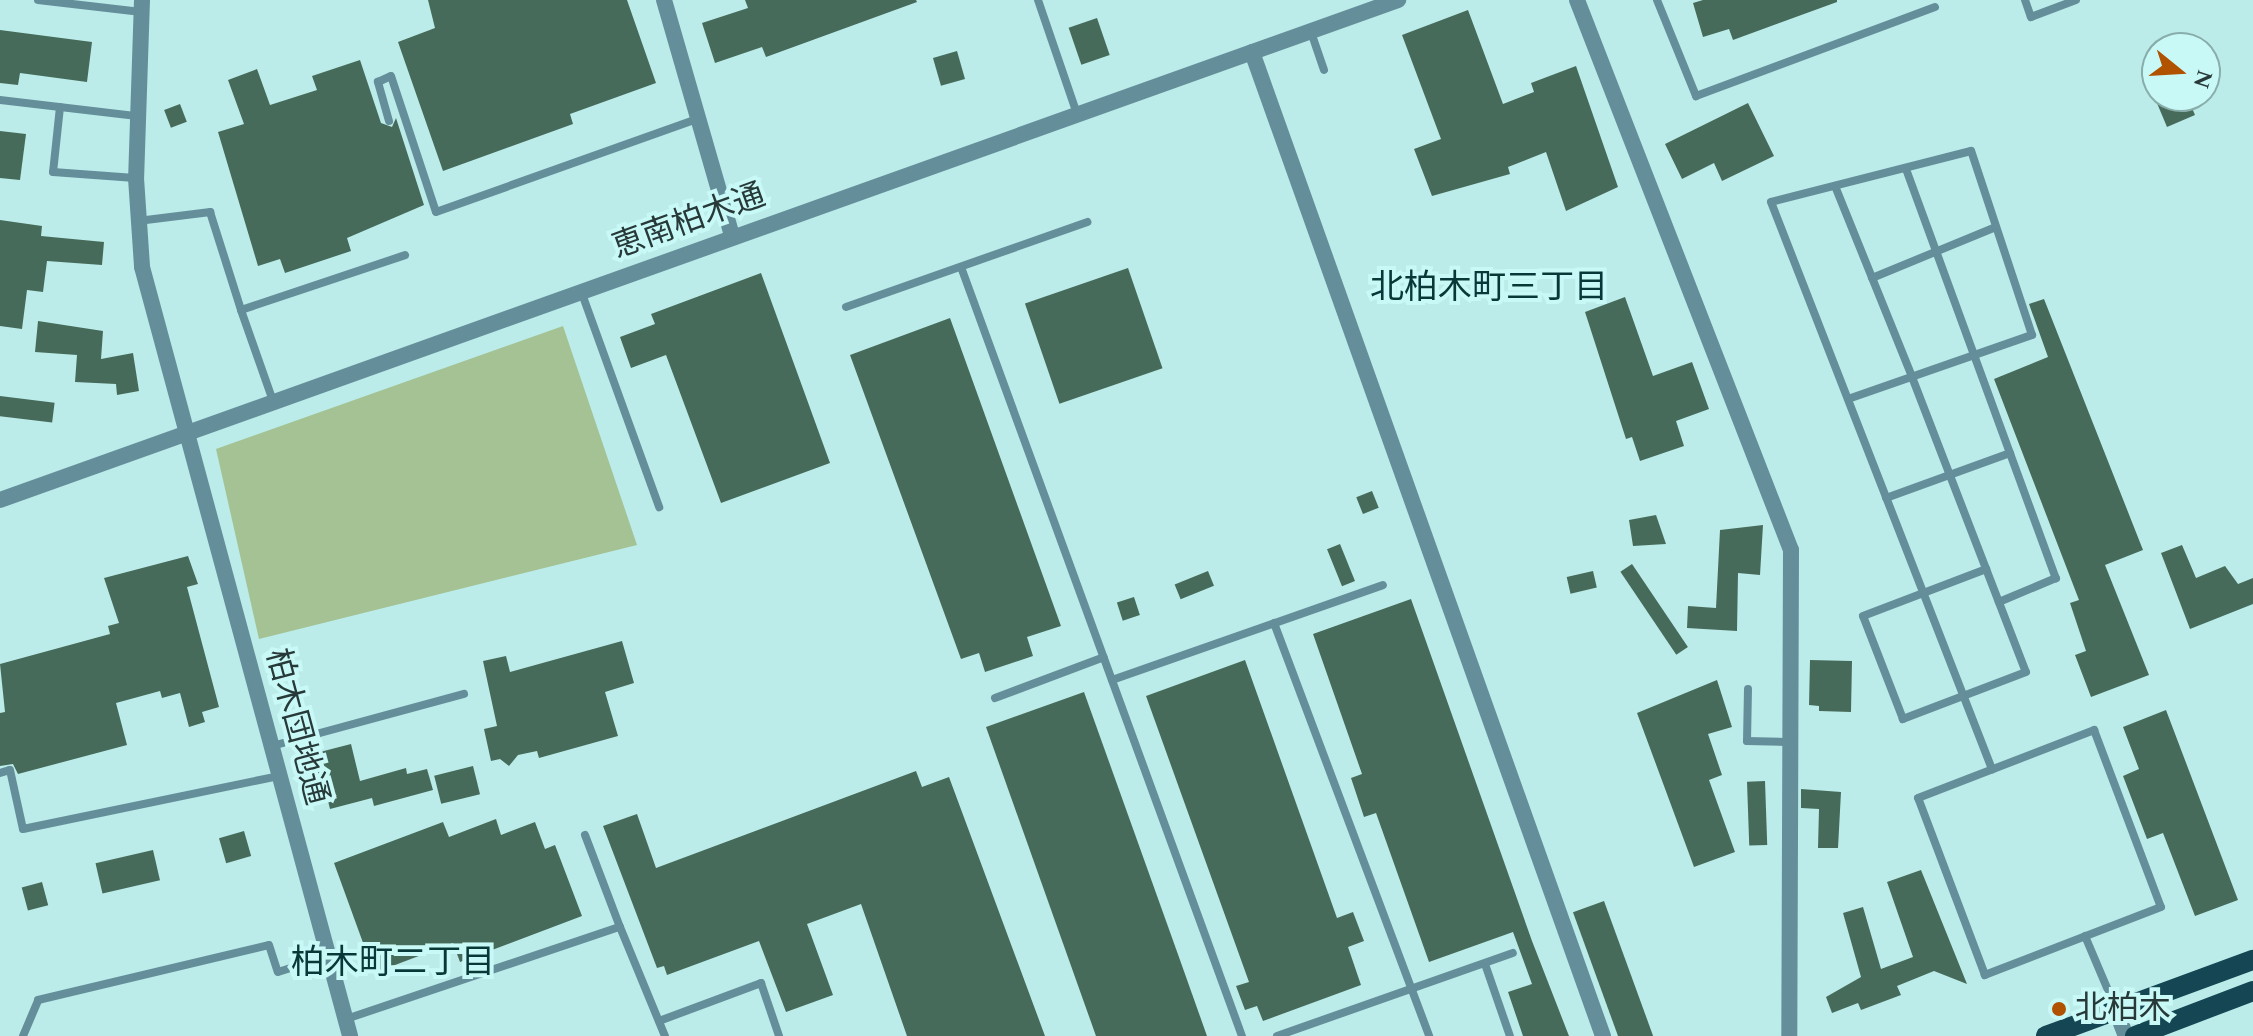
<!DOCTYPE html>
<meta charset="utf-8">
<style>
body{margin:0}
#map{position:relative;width:2253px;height:1036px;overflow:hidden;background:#bbece9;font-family:Spectral,"Noto Sans JP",serif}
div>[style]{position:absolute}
.green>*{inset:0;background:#a4c294}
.building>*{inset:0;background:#476b5a;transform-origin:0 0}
.service>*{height:8px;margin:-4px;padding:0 4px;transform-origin:4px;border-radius:4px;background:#658e9b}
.minor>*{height:16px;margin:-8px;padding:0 8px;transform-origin:8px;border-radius:8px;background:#658e9b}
.tertiary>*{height:16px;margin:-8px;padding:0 8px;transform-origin:8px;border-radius:8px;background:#658e9b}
.primary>*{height:20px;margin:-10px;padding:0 10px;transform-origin:10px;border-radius:10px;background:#144653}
.dots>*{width:22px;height:22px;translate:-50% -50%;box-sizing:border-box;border:4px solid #c8f9f6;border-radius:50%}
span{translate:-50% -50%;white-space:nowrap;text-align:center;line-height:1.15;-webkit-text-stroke:8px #c8f9f6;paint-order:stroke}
.street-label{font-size:32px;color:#273a39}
.poi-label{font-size:32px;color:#273a39}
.left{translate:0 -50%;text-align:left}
.neighbourhood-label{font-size:34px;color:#083938}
.north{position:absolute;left:2141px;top:32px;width:80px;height:80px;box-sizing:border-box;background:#c8f9f6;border:2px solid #88adaa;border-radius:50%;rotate:108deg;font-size:22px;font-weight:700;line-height:32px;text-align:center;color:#273a39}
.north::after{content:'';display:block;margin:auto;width:28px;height:36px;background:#b05200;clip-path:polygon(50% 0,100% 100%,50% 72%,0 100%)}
</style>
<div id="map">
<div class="green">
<div style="clip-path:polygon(563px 326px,637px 545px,259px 639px,216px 449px)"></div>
</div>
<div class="building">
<div style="clip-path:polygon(428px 0,627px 0,656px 83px,570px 114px,573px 124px,443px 171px,398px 42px,435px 28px)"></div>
<div style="clip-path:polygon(745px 0,916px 0,917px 2px,766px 57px,762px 47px,715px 63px,702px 23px,748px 8px)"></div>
<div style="clip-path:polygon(1703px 0,1837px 0,1837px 2px,1733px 40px,1729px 29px,1703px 37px,1693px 3px)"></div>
<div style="clip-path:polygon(1468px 10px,1503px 104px,1534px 92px,1531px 83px,1576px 66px,1618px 187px,1566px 211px,1546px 152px,1508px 167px,1510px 174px,1432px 196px,1414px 149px,1441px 139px,1402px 35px)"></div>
<div style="left:1097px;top:18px;width:39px;height:30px;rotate:71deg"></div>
<div style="clip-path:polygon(0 30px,92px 42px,87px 82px,20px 73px,18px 85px,0 83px)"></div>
<div style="left:957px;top:51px;width:29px;height:25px;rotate:74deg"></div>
<div style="clip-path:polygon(360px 60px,381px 123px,392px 127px,396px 118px,424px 205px,347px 238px,351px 251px,285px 273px,280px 259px,258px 266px,218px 132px,244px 124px,228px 80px,257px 69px,270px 105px,317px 90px,312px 76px)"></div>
<div style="clip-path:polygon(2154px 96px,2187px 96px,2195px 115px,2167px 127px)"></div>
<div style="clip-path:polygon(1748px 103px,1774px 156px,1722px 181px,1714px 163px,1682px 179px,1665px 144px)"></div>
<div style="left:180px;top:104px;width:19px;height:17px;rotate:69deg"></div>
<div style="clip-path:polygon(0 131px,26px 134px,20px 180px,0 178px)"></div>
<div style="clip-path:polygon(0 220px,42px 226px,41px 236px,104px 242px,102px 265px,47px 261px,43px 292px,27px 290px,22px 329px,0 326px)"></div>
<div style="left:1128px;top:268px;width:106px;height:109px;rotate:71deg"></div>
<div style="clip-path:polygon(761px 273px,830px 463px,721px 503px,666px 355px,631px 368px,620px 337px,655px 324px,651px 314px)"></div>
<div style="clip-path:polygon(1625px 297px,1653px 376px,1692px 362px,1709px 409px,1676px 421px,1684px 446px,1640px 461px,1632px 437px,1626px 439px,1585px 312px)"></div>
<div style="clip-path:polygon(2044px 299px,2143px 550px,2105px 565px,2149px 675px,2091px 697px,2075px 655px,2086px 651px,2070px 603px,2079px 600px,1994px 379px,2048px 357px,2029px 304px)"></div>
<div style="clip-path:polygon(950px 318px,1061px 626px,1027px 637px,1033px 656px,985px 672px,979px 653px,961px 659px,850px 355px)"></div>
<div style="clip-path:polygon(38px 321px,103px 331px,101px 359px,133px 353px,139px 391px,117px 395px,116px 384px,75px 382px,77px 355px,35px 352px)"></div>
<div style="left:0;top:396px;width:55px;height:20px;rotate:7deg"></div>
<div style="left:1372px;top:491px;width:18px;height:17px;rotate:68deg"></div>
<div style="clip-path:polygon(1656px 515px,1666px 544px,1633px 546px,1629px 520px)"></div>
<div style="clip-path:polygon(1763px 525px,1760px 575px,1738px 573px,1737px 631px,1687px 628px,1688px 606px,1716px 608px,1720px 530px)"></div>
<div style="left:1340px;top:544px;width:40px;height:14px;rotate:68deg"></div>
<div style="clip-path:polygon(2182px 545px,2196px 578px,2225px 566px,2238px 584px,2253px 578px,2253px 604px,2190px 629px,2161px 553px)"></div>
<div style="clip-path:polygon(188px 556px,198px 584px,187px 587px,219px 707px,202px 712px,205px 722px,189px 727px,180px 693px,162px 698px,160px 691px,116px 703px,127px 745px,18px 774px,13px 764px,0 766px,0 713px,5px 712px,0 664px,110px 634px,108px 626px,119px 623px,104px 578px)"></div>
<div style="left:1632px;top:564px;width:100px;height:14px;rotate:56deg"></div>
<div style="left:1208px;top:571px;width:16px;height:36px;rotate:68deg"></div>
<div style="left:1593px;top:571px;width:17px;height:27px;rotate:77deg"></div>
<div style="left:1134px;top:597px;width:19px;height:18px;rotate:72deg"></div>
<div style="clip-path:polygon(1411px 599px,1532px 941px,1569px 1036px,1523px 1036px,1508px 992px,1532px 984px,1513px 932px,1429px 962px,1376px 813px,1364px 817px,1351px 778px,1362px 774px,1313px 634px)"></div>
<div style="clip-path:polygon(622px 641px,634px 683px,605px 692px,618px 736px,539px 758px,537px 751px,518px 755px,509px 766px,500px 759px,491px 761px,484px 729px,497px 726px,483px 661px,506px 656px,510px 672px)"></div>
<div style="clip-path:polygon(1245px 660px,1337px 918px,1353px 912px,1364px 941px,1348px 947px,1361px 985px,1263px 1021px,1257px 1006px,1245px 1010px,1236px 986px,1249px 982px,1146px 696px)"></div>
<div style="clip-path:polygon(1810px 660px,1852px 661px,1851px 712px,1819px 711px,1819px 706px,1809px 705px)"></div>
<div style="clip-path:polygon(1717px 680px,1732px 727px,1708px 734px,1722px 775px,1709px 780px,1735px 852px,1694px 867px,1637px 713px)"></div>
<div style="clip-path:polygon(1084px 692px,1180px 960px,1207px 1036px,1096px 1036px,986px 727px)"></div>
<div style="clip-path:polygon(2166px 710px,2238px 900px,2195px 916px,2163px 833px,2147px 839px,2123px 776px,2139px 769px,2123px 727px)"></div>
<div style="clip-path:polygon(351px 744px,360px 781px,406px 768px,407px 774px,427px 769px,433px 790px,374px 806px,372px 798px,330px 809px,328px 801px,320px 803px,312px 770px,320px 768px,316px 753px)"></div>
<div style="left:473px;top:766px;width:29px;height:40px;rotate:76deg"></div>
<div style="clip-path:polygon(916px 771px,922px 787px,949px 777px,1045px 1036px,907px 1036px,861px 904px,807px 924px,833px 995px,786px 1012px,759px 941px,667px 975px,664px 966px,657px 968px,603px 826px,637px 814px,656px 868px)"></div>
<div style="left:1765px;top:781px;width:64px;height:18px;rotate:88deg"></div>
<div style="clip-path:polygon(1801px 789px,1841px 792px,1838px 848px,1818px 848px,1819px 809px,1801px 808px)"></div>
<div style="clip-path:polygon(496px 819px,501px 835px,535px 822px,545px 849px,555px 845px,582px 916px,460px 962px,453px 943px,374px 973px,334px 863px,443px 822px,449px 837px)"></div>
<div style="left:244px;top:831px;width:26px;height:26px;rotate:74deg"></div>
<div style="left:153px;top:850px;width:31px;height:59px;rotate:77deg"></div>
<div style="clip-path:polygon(1921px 870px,1967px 984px,1934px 971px,1897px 986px,1901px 995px,1861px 1010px,1858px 1003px,1832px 1013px,1826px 997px,1861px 977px,1843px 913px,1863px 907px,1881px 969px,1913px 957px,1887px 882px)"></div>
<div style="left:42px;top:882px;width:24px;height:21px;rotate:75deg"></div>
<div style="left:1604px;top:901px;width:144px;height:33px;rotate:70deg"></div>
</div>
<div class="service">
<div style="left:38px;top:0;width:104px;rotate:6.6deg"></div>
<div style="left:1038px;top:0;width:120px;rotate:71.1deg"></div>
<div style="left:1657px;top:0;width:104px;rotate:67.9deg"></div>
<div style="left:1696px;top:96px;width:255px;rotate:-20.4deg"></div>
<div style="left:2025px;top:0;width:18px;rotate:71deg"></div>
<div style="left:2031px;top:17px;width:48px;rotate:-20.7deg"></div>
<div style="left:1311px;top:32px;width:40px;rotate:71.1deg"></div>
<div style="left:0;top:100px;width:138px;rotate:6.7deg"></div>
<div style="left:60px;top:107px;width:65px;rotate:96.1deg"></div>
<div style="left:53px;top:172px;width:82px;rotate:4.2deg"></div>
<div style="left:389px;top:121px;width:41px;rotate:-105.8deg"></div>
<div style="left:378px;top:82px;width:14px;rotate:-25deg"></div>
<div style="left:391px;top:76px;width:143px;rotate:71.7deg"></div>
<div style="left:436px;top:212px;width:277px;rotate:-19.6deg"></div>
<div style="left:1906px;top:169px;width:436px;rotate:69.9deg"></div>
<div style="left:2056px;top:578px;width:62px;rotate:157.2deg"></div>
<div style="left:1835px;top:186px;width:206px;rotate:68deg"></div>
<div style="left:1912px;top:377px;width:316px;rotate:68.9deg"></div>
<div style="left:2026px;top:672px;width:132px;rotate:159.1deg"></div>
<div style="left:1903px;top:719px;width:110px;rotate:-111.2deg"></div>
<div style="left:1863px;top:616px;width:132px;rotate:-20.9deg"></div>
<div style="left:138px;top:221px;width:73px;rotate:-7.1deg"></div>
<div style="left:210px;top:212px;width:103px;rotate:72.4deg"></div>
<div style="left:961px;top:267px;width:819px;rotate:69.93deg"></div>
<div style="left:1872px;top:278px;width:134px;rotate:-22.4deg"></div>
<div style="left:581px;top:291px;width:230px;rotate:70.1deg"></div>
<div style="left:846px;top:307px;width:256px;rotate:-19.4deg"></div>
<div style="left:1848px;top:399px;width:195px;rotate:-19.2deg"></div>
<div style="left:2032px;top:335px;width:194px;rotate:-108.3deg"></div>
<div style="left:1971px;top:151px;width:206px;rotate:165.7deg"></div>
<div style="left:1771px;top:202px;width:609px;rotate:68.71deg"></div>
<div style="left:273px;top:401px;width:96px;rotate:-109.4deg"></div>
<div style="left:241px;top:310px;width:173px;rotate:-18.5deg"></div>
<div style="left:1886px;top:498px;width:132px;rotate:-19.9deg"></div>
<div style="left:1274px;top:623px;width:441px;rotate:69.4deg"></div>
<div style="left:1112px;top:680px;width:287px;rotate:-19.3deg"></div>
<div style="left:1748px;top:689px;width:52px;rotate:91.1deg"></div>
<div style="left:1747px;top:741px;width:42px;rotate:1.4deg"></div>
<div style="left:995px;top:698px;width:116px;rotate:-20.6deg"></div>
<div style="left:2094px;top:730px;width:189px;rotate:69.3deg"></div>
<div style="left:2161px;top:907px;width:189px;rotate:158.9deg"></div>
<div style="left:1985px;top:975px;width:189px;rotate:-110.7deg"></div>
<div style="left:1918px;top:798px;width:189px;rotate:-21.1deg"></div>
<div style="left:272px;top:746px;width:199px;rotate:-15.2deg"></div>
<div style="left:0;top:773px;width:10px;rotate:-17deg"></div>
<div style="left:10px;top:770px;width:60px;rotate:77.6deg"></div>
<div style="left:23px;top:829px;width:261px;rotate:-11.7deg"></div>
<div style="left:585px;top:835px;width:98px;rotate:69.2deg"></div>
<div style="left:2085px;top:936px;width:79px;rotate:67deg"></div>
<div style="left:1485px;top:964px;width:76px;rotate:70.9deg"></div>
<div style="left:346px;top:1019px;width:289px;rotate:-18.6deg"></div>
<div style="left:620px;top:927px;width:118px;rotate:67.6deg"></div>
<div style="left:659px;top:1021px;width:109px;rotate:-20.4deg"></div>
<div style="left:761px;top:983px;width:56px;rotate:71.2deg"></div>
<div style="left:23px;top:1036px;width:39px;rotate:-67deg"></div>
<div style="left:38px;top:1000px;width:237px;rotate:-13.4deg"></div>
<div style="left:269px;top:945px;width:28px;rotate:72deg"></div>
<div style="left:278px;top:972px;width:52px;rotate:-17.7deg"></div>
<div style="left:1277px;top:1036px;width:250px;rotate:-19.4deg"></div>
</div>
<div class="minor">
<div style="left:142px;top:0;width:178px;rotate:91.9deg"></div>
<div style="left:136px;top:178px;width:89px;rotate:86.1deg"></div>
<div style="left:142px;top:267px;width:797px;rotate:74.86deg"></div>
<div style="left:664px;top:0;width:246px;rotate:73.9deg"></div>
<div style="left:1577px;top:0;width:590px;rotate:68.74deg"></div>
<div style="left:1791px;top:550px;width:486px;rotate:90.2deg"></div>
<div style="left:1252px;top:52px;width:1045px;rotate:70.37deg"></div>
<div style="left:2117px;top:1013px;width:25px;rotate:69deg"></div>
</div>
<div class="tertiary">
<div style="left:0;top:500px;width:1485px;rotate:-19.68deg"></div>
</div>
<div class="primary">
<div style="left:2046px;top:1036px;width:221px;rotate:-20.2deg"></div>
<div style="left:2135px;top:1036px;width:126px;rotate:-20.9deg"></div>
</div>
<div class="dots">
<div style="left:2059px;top:1009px;background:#b05200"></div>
</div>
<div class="street-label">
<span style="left:689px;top:222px;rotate:-20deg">恵南柏木通</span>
<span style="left:296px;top:727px;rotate:75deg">柏木団地通</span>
</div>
<div class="poi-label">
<span class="left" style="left:2075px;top:1009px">北柏木</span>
</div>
<div class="neighbourhood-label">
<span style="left:1489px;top:289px">北柏木町三丁目</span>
<span style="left:393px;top:964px">柏木町二丁目</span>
</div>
<div class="north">N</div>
</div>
